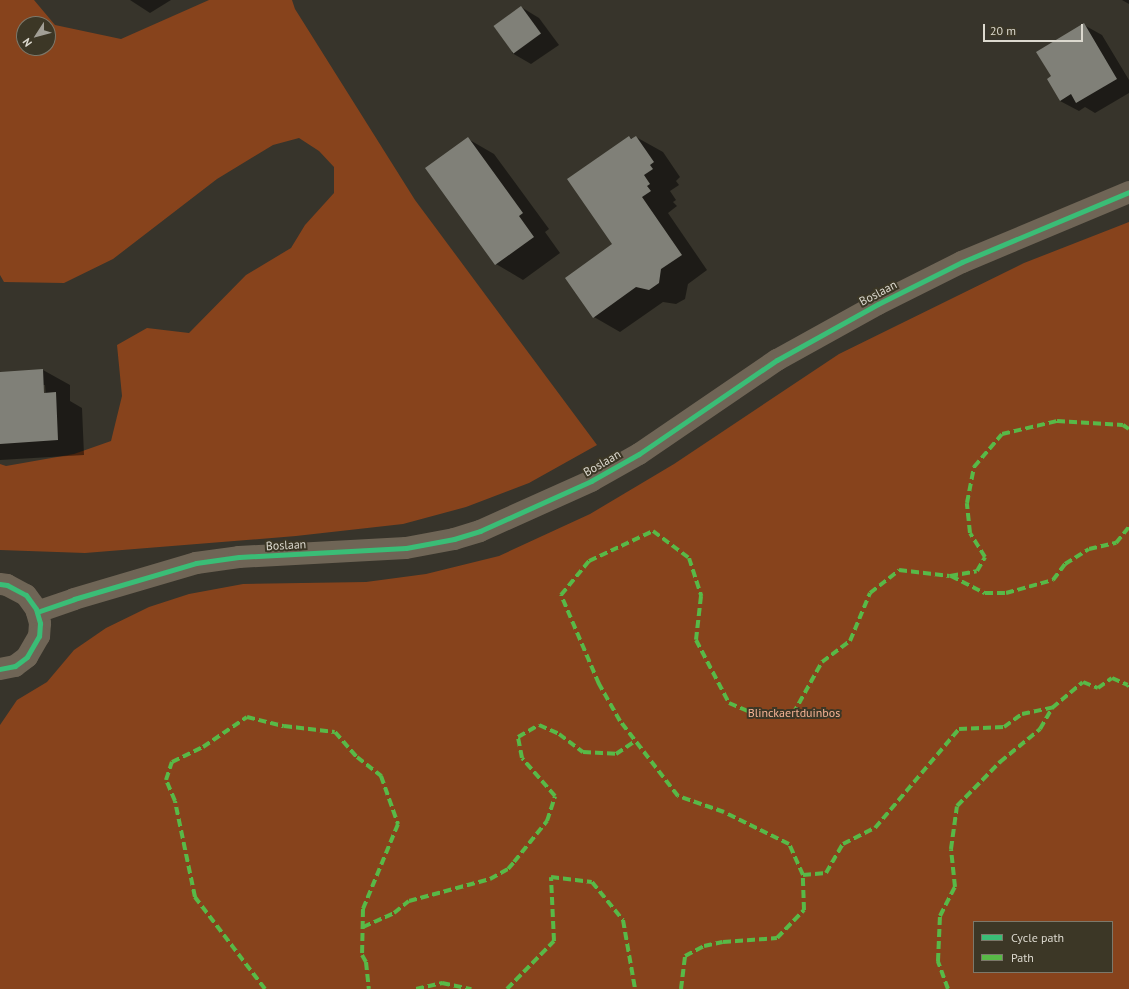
<!DOCTYPE html>
<style>
body{margin:0}
#map{position:relative;width:1129px;height:989px;overflow:hidden;background:#37342b;font-family:"PT Sans",sans-serif}
div>[style]{position:absolute}
.forest>*{inset:0;background:#87431c}
.shadow>*{inset:0;background:#0007}
.building>*{inset:0;background:#808078;transform-origin:0 0}
.minor>*{height:22px;margin:-11px;padding:0 11px;transform-origin:11px;border-radius:11px;background:#6f6556}
.quiet>*{height:4px;margin-top:-2px;transform-origin:0;background:repeating-linear-gradient(90deg,#58b947 0 8px,transparent 0 12px)}
.cycleway>*{height:5px;margin:-2.5px;padding:0 2.5px;transform-origin:2.5px;border-radius:2.5px;background:#3abd76}
span{translate:-50% -50%;white-space:nowrap;text-align:center;line-height:1.15;-webkit-text-stroke:4px #3c3726;paint-order:stroke}
.street-label{font-size:12px;color:#dcd9cf}
.park-label{font-size:12px;color:#f4b293}
.legend{position:absolute;left:973px;top:921px;width:140px;height:52px;box-sizing:border-box;background:#3c3726;border:1px solid #7c786a;margin:0;padding:5px 7px;list-style:none;font-size:12px;color:#dcd9cf}
.legend li{display:flex;align-items:center;gap:8px;height:20px}
.legend b{width:20px;border:1px solid #7c786a}
.north{position:absolute;left:16px;top:16px;width:40px;height:40px;box-sizing:border-box;background:#3c3726;border:1px solid #7c786a;border-radius:50%;rotate:234deg;font-size:11px;font-weight:700;line-height:16px;text-align:center;color:#dcd9cf}
.north::after{content:'';display:block;margin:auto;width:14px;height:18px;background:#a29f96;clip-path:polygon(50% 0,100% 100%,50% 72%,0 100%)}
.scale{position:absolute;left:983px;top:24px;width:100px;height:18px;box-sizing:border-box;border:2px solid #dcd9cf;border-top:0;padding-left:5px;font-size:12px;line-height:14px;white-space:nowrap;color:#dcd9cf;-webkit-text-stroke:3px #3c3726;paint-order:stroke}
</style>
<div id="map">
<div class="forest">
<div style="clip-path:polygon(evenodd,0 0,34px 0,55px 25px,121px 39px,209px 0,292px 0,295px 9px,415px 200px,597px 445px,529px 483px,466px 507px,403px 524px,296px 536px,85px 553px,0 550px,0 464px,6px 466px,74px 454px,111px 441px,122px 396px,117px 345px,147px 328px,189px 333px,246px 275px,291px 248px,305px 225px,334px 193px,334px 167px,319px 151px,299px 138px,273px 145px,217px 179px,113px 259px,64px 283px,4px 282px,0 275px,0 0,24px 24px,48px 24px,48px 48px,24px 48px,24px 24px)"></div>
<div style="clip-path:polygon(evenodd,1129px 222px,1129px 989px,0 989px,0 725px,17px 700px,47px 682px,74px 650px,106px 628px,149px 607px,189px 594px,243px 584px,366px 582px,426px 574px,499px 556px,590px 514px,674px 464px,839px 354px,1024px 263px,1129px 222px,974px 922px,1112px 922px,1112px 972px,974px 972px,974px 922px)"></div>
</div>
<div class="shadow">
<div style="clip-path:polygon(130px 0,171px 0,150px 13px)"></div>
<div style="clip-path:polygon(1122px 0,1129px 0,1129px 4px)"></div>
<div style="clip-path:polygon(521px 7px,539px 18px,559px 45px,531px 64px,512px 53px)"></div>
<div style="clip-path:polygon(1084px 25px,1102px 35px,1129px 80px,1129px 93px,1095px 113px,1085px 107px,1079px 111px,1060px 101px,1052px 77px)"></div>
<div style="clip-path:polygon(629px 137px,633px 139px,636px 137px,663px 152px,680px 177px,676px 181px,679px 185px,670px 191px,676px 200px,673px 202px,677px 206px,668px 213px,707px 270px,688px 284px,685px 299px,676px 304px,663px 302px,620px 332px,594px 317px,613px 244px)"></div>
<div style="clip-path:polygon(468px 139px,494px 154px,549px 229px,545px 232px,560px 253px,523px 280px,496px 264px,426px 168px)"></div>
<div style="clip-path:polygon(evenodd,0 327px,0 373px,43px 370px,70px 385px,70px 401px,82px 408px,84px 455px,0 460px,0 327px,43px 385px,45px 385px,46px 398px,44px 398px,43px 385px)"></div>
</div>
<div class="building">
<div style="left:521px;top:6px;width:34px;height:34px;rotate:54deg"></div>
<div style="clip-path:polygon(1084px 23px,1117px 79px,1076px 103px,1071px 94px,1060px 101px,1047px 79px,1051px 76px,1036px 52px)"></div>
<div style="clip-path:polygon(629px 136px,631px 139px,636px 136px,654px 162px,650px 165px,653px 169px,644px 175px,650px 184px,647px 186px,651px 191px,642px 197px,682px 255px,661px 269px,659px 283px,649px 290px,636px 287px,593px 318px,565px 278px,612px 244px,567px 179px)"></div>
<div style="clip-path:polygon(468px 137px,523px 213px,519px 216px,534px 237px,495px 265px,425px 168px)"></div>
<div style="clip-path:polygon(43px 369px,44px 393px,56px 392px,58px 440px,0 444px,0 372px)"></div>
</div>
<div class="minor">
<div style="left:0;top:584px;width:7px;rotate:8deg"></div>
<div style="left:7px;top:585px;width:21px;rotate:28deg"></div>
<div style="left:26px;top:595px;width:17px;rotate:54deg"></div>
<div style="left:36px;top:609px;width:15px;rotate:74deg"></div>
<div style="left:40px;top:623px;width:13px;rotate:94deg"></div>
<div style="left:39px;top:636px;width:24px;rotate:120deg"></div>
<div style="left:27px;top:657px;width:15px;rotate:143deg"></div>
<div style="left:15px;top:666px;width:15px;rotate:169deg"></div>
<div style="left:37px;top:612px;width:39px;rotate:-19deg"></div>
<div style="left:74px;top:599px;width:127px;rotate:-16.4deg"></div>
<div style="left:196px;top:563px;width:43px;rotate:-7.9deg"></div>
<div style="left:239px;top:557px;width:167px;rotate:-3.1deg"></div>
<div style="left:406px;top:548px;width:49px;rotate:-10.6deg"></div>
<div style="left:454px;top:539px;width:27px;rotate:-17deg"></div>
<div style="left:480px;top:531px;width:122px;rotate:-24.2deg"></div>
<div style="left:591px;top:481px;width:55px;rotate:-29.4deg"></div>
<div style="left:639px;top:454px;width:167px;rotate:-34.3deg"></div>
<div style="left:777px;top:360px;width:115px;rotate:-29deg"></div>
<div style="left:878px;top:304px;width:94px;rotate:-26.6deg"></div>
<div style="left:962px;top:262px;width:181px;rotate:-22.7deg"></div>
</div>
<div class="quiet">
<div style="left:951px;top:576px;width:38px;rotate:27deg"></div>
<div style="left:985px;top:593px;width:21px"></div>
<div style="left:1006px;top:593px;width:49px;rotate:-15.5deg"></div>
<div style="left:1053px;top:580px;width:20px;rotate:-53deg"></div>
<div style="left:1065px;top:564px;width:28px;rotate:-32deg"></div>
<div style="left:1089px;top:549px;width:28px;rotate:-13deg"></div>
<div style="left:1116px;top:543px;width:21px;rotate:-51deg"></div>
<div style="left:803px;top:875px;width:23px;rotate:-5deg"></div>
<div style="left:826px;top:873px;width:34px;rotate:-60deg"></div>
<div style="left:843px;top:844px;width:36px;rotate:-27deg"></div>
<div style="left:875px;top:828px;width:130px;rotate:-49.7deg"></div>
<div style="left:959px;top:729px;width:45px;rotate:-2.5deg"></div>
<div style="left:1004px;top:727px;width:22px;rotate:-36deg"></div>
<div style="left:1022px;top:714px;width:33px;rotate:-12deg"></div>
<div style="left:363px;top:927px;width:34px;rotate:-24deg"></div>
<div style="left:394px;top:913px;width:19px;rotate:-39deg"></div>
<div style="left:409px;top:901px;width:84px;rotate:-15.2deg"></div>
<div style="left:490px;top:879px;width:21px;rotate:-29deg"></div>
<div style="left:508px;top:869px;width:9px;rotate:-49deg"></div>
<div style="left:514px;top:862px;width:53px;rotate:-51.2deg"></div>
<div style="left:547px;top:821px;width:26px;rotate:-72deg"></div>
<div style="left:555px;top:796px;width:50px;rotate:-131deg"></div>
<div style="left:522px;top:758px;width:21px;rotate:-101deg"></div>
<div style="left:518px;top:737px;width:24px;rotate:-30deg"></div>
<div style="left:539px;top:725px;width:22px;rotate:24deg"></div>
<div style="left:559px;top:734px;width:30px;rotate:37deg"></div>
<div style="left:583px;top:752px;width:33px;rotate:3deg"></div>
<div style="left:616px;top:754px;width:23px;rotate:-34deg"></div>
<div style="left:265px;top:989px;width:116px;rotate:-127.3deg"></div>
<div style="left:195px;top:897px;width:98px;rotate:-101.8deg"></div>
<div style="left:175px;top:801px;width:23px;rotate:-113deg"></div>
<div style="left:166px;top:780px;width:19px;rotate:-72deg"></div>
<div style="left:172px;top:762px;width:34px;rotate:-26deg"></div>
<div style="left:203px;top:747px;width:53px;rotate:-34.3deg"></div>
<div style="left:247px;top:717px;width:38px;rotate:14deg"></div>
<div style="left:284px;top:726px;width:51px;rotate:6.7deg"></div>
<div style="left:335px;top:732px;width:33px;rotate:49deg"></div>
<div style="left:357px;top:757px;width:31px;rotate:38deg"></div>
<div style="left:381px;top:776px;width:51px;rotate:70.5deg"></div>
<div style="left:398px;top:824px;width:92px;rotate:112.4deg"></div>
<div style="left:363px;top:909px;width:46px;rotate:91.2deg"></div>
<div style="left:362px;top:955px;width:8px;rotate:60deg"></div>
<div style="left:366px;top:962px;width:27px;rotate:84deg"></div>
<div style="left:416px;top:989px;width:27px;rotate:-13deg"></div>
<div style="left:442px;top:983px;width:30px;rotate:12deg"></div>
<div style="left:507px;top:989px;width:67px;rotate:-45.6deg"></div>
<div style="left:554px;top:941px;width:64px;rotate:-92.7deg"></div>
<div style="left:551px;top:877px;width:41px;rotate:7deg"></div>
<div style="left:592px;top:882px;width:49px;rotate:50.8deg"></div>
<div style="left:623px;top:920px;width:70px;rotate:80.1deg"></div>
<div style="left:681px;top:989px;width:33px;rotate:-83deg"></div>
<div style="left:685px;top:956px;width:21px;rotate:-28deg"></div>
<div style="left:704px;top:946px;width:19px;rotate:-12deg"></div>
<div style="left:723px;top:942px;width:54px;rotate:-4.2deg"></div>
<div style="left:777px;top:938px;width:39px;rotate:-46deg"></div>
<div style="left:804px;top:910px;width:35px;rotate:-92deg"></div>
<div style="left:803px;top:875px;width:34px;rotate:-114deg"></div>
<div style="left:789px;top:844px;width:72px;rotate:-153.8deg"></div>
<div style="left:724px;top:812px;width:49px;rotate:-160.8deg"></div>
<div style="left:678px;top:796px;width:95px;rotate:-127.7deg"></div>
<div style="left:620px;top:721px;width:43px;rotate:-119.6deg"></div>
<div style="left:599px;top:684px;width:97px;rotate:-113.1deg"></div>
<div style="left:561px;top:595px;width:44px;rotate:-50.5deg"></div>
<div style="left:589px;top:561px;width:71px;rotate:-25.1deg"></div>
<div style="left:653px;top:531px;width:45px;rotate:36.9deg"></div>
<div style="left:689px;top:558px;width:40px;rotate:72deg"></div>
<div style="left:701px;top:596px;width:44px;rotate:96.5deg"></div>
<div style="left:696px;top:640px;width:71px;rotate:62.4deg"></div>
<div style="left:729px;top:703px;width:36px;rotate:23deg"></div>
<div style="left:762px;top:717px;width:31px;rotate:-6deg"></div>
<div style="left:793px;top:714px;width:60px;rotate:-60.9deg"></div>
<div style="left:822px;top:662px;width:35px;rotate:-37deg"></div>
<div style="left:850px;top:641px;width:52px;rotate:-67.4deg"></div>
<div style="left:870px;top:593px;width:37px;rotate:-38deg"></div>
<div style="left:899px;top:570px;width:51px;rotate:6.7deg"></div>
<div style="left:950px;top:576px;width:27px;rotate:-10deg"></div>
<div style="left:977px;top:571px;width:16px;rotate:-60deg"></div>
<div style="left:985px;top:557px;width:28px;rotate:-122deg"></div>
<div style="left:970px;top:533px;width:30px;rotate:-96deg"></div>
<div style="left:967px;top:503px;width:37px;rotate:-79deg"></div>
<div style="left:974px;top:467px;width:43px;rotate:-49.7deg"></div>
<div style="left:1002px;top:434px;width:57px;rotate:-13.3deg"></div>
<div style="left:1057px;top:421px;width:66px;rotate:3.5deg"></div>
<div style="left:1123px;top:425px;width:7px;rotate:34deg"></div>
<div style="left:948px;top:989px;width:30px;rotate:-110deg"></div>
<div style="left:938px;top:961px;width:45px;rotate:-87.5deg"></div>
<div style="left:940px;top:916px;width:33px;rotate:-63deg"></div>
<div style="left:955px;top:887px;width:38px;rotate:-96deg"></div>
<div style="left:951px;top:849px;width:43px;rotate:-82.1deg"></div>
<div style="left:957px;top:806px;width:62px;rotate:-45.7deg"></div>
<div style="left:1000px;top:762px;width:52px;rotate:-39.5deg"></div>
<div style="left:1040px;top:729px;width:24px;rotate:-60deg"></div>
<div style="left:1052px;top:708px;width:40px;rotate:-40deg"></div>
<div style="left:1083px;top:682px;width:16px;rotate:22deg"></div>
<div style="left:1098px;top:688px;width:17px;rotate:-36deg"></div>
<div style="left:1112px;top:678px;width:17px;rotate:24deg"></div>
<div style="left:1128px;top:685px;width:2px;rotate:63deg"></div>
</div>
<div class="cycleway">
<div style="left:0;top:584px;width:7px;rotate:8deg"></div>
<div style="left:7px;top:585px;width:21px;rotate:28deg"></div>
<div style="left:26px;top:595px;width:17px;rotate:54deg"></div>
<div style="left:36px;top:609px;width:15px;rotate:74deg"></div>
<div style="left:40px;top:623px;width:13px;rotate:94deg"></div>
<div style="left:39px;top:636px;width:24px;rotate:120deg"></div>
<div style="left:27px;top:657px;width:15px;rotate:143deg"></div>
<div style="left:15px;top:666px;width:15px;rotate:169deg"></div>
<div style="left:37px;top:612px;width:39px;rotate:-19deg"></div>
<div style="left:74px;top:599px;width:127px;rotate:-16.4deg"></div>
<div style="left:196px;top:563px;width:43px;rotate:-7.9deg"></div>
<div style="left:239px;top:557px;width:167px;rotate:-3.1deg"></div>
<div style="left:406px;top:548px;width:49px;rotate:-10.6deg"></div>
<div style="left:454px;top:539px;width:27px;rotate:-17deg"></div>
<div style="left:480px;top:531px;width:122px;rotate:-24.2deg"></div>
<div style="left:591px;top:481px;width:55px;rotate:-29.4deg"></div>
<div style="left:639px;top:454px;width:167px;rotate:-34.3deg"></div>
<div style="left:777px;top:360px;width:115px;rotate:-29deg"></div>
<div style="left:878px;top:304px;width:94px;rotate:-26.6deg"></div>
<div style="left:962px;top:262px;width:181px;rotate:-22.7deg"></div>
</div>
<div class="street-label">
<span style="left:878px;top:293px;rotate:-28deg">Boslaan</span>
<span style="left:602px;top:463px;rotate:-30deg">Boslaan</span>
<span style="left:286px;top:545px;rotate:-3deg">Boslaan</span>
</div>
<div class="park-label">
<span style="left:794px;top:713px">Blinckaertduinbos</span>
</div>
<ul class="legend">
<li><b style="height:5px;background:#3abd76"></b>Cycle path</li>
<li><b style="height:5px;background:#58b947"></b>Path</li>
</ul>
<div class="north">N</div>
<div class="scale">20 m</div>
</div>
